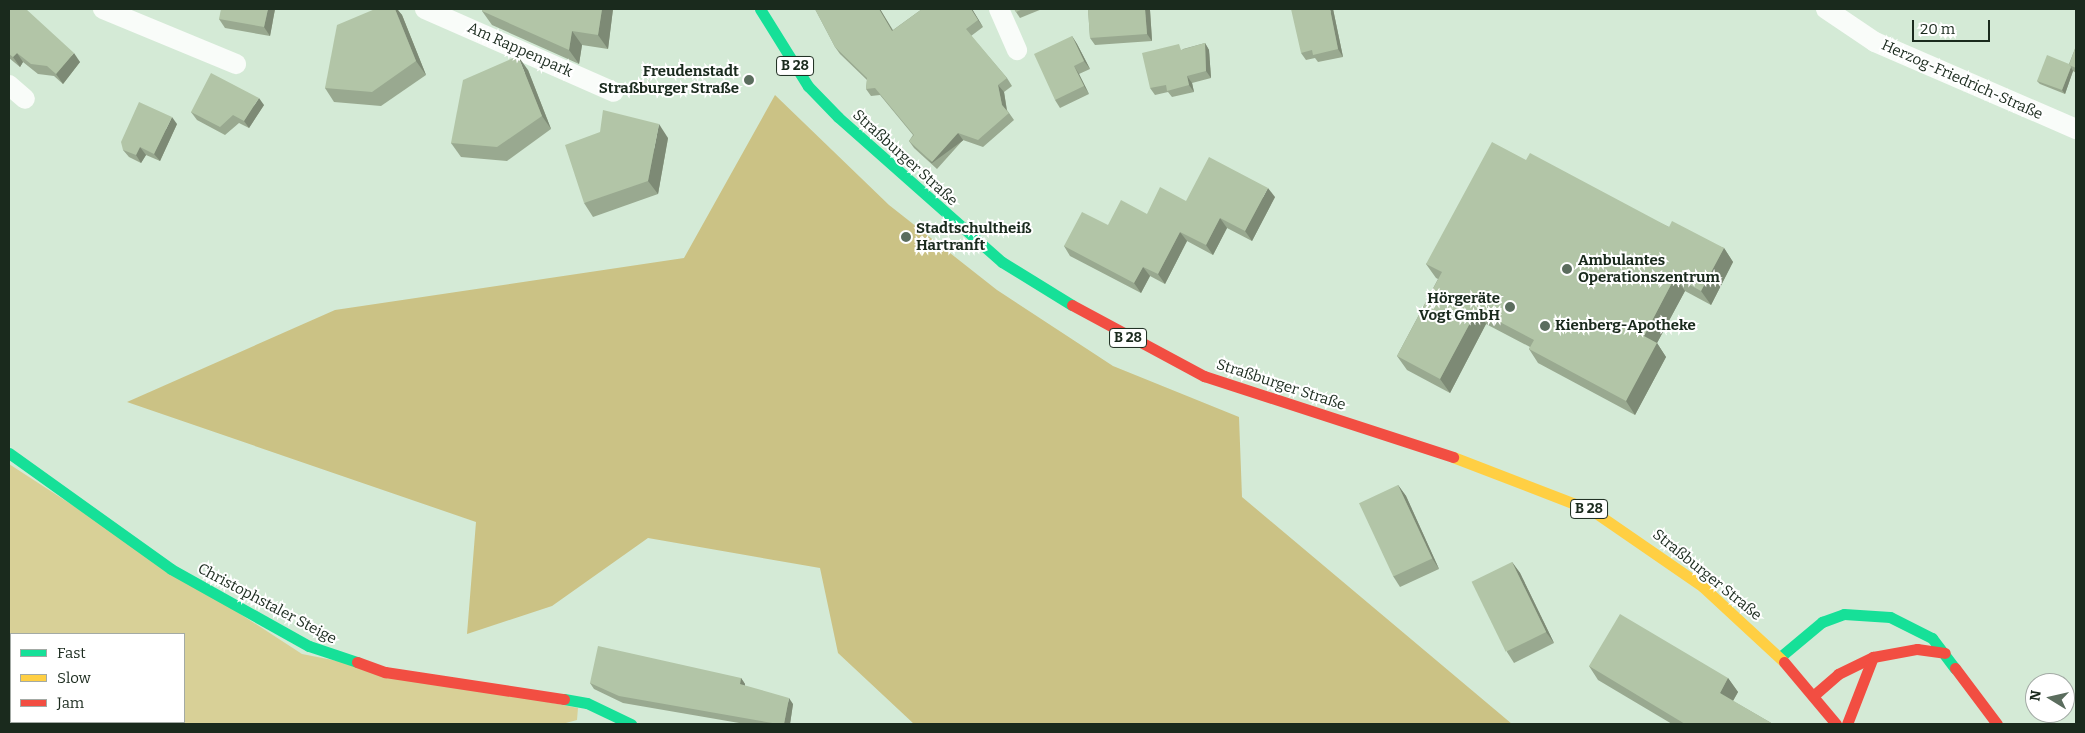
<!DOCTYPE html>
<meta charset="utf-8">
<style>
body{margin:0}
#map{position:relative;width:2085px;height:733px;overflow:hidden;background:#d4ead6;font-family:Bitter,serif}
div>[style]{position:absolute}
.green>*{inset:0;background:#d8d097}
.forest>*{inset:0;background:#cbc285}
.street>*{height:20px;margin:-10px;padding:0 10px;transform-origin:10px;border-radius:10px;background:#f9fcf9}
.fast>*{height:11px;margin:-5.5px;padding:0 5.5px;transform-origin:5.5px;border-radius:5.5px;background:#16e098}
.slow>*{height:11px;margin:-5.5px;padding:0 5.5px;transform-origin:5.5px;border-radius:5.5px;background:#ffcf43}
.jam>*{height:11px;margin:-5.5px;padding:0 5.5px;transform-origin:5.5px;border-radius:5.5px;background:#f24e42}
.wall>*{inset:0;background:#99a990}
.shaded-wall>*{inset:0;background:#7d8a75;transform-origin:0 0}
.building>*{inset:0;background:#b2c5a7;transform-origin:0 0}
.dots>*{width:14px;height:14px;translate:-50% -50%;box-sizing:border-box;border:2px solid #fff;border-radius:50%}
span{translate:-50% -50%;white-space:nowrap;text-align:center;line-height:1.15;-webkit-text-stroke:4px #fff;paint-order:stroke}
.shield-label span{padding:1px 4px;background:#fff;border:1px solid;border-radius:4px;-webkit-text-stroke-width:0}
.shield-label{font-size:14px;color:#1a2a1d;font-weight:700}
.street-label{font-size:15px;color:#1a2a1d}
.poi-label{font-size:15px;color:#1a2a1d;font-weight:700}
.right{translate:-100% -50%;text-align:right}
.left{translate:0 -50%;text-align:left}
.frame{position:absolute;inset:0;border:10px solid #1a2a1d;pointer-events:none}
.legend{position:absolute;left:10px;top:633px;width:175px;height:90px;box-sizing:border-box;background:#fff;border:1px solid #a3aaa5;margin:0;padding:6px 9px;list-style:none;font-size:15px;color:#1a2a1d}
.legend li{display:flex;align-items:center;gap:10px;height:25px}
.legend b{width:25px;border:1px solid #a3aaa5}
.north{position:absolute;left:2025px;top:673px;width:50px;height:50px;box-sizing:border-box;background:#fff;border:1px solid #a3aaa5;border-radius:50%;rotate:279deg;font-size:14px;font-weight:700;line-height:20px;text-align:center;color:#1a2a1d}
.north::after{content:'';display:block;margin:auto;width:18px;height:22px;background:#5b6d5e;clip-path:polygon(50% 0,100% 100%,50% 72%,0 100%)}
.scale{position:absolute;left:1912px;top:20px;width:78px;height:22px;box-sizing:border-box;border:2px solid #1a2a1d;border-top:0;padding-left:6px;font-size:15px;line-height:18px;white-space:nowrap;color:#1a2a1d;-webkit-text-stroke:4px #fff;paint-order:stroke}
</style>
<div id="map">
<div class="green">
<div style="clip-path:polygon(evenodd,9px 464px,302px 654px,578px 708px,577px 720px,562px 724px,9px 724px,9px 464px,11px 634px,184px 634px,184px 722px,11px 722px,11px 634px)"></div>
</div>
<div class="forest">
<div style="clip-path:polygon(775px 95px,889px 205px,997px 290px,1113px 366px,1239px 417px,1242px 497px,1512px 724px,914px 724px,838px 653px,820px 568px,648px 538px,552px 606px,467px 634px,476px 522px,127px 402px,335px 310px,684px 258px)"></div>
</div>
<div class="street">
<div style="left:103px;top:9px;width:144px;rotate:22.5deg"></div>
<div style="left:425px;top:9px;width:206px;rotate:23.7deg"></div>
<div style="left:999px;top:9px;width:45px;rotate:66.3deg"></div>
<div style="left:1826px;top:9px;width:59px;rotate:34deg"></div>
<div style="left:1875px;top:42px;width:219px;rotate:23.4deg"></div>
<div style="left:9px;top:85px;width:21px;rotate:41deg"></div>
</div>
<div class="fast">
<div style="left:760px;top:9px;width:91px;rotate:58.1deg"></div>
<div style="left:808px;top:86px;width:43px;rotate:45.9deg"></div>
<div style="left:838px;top:117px;width:219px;rotate:41.5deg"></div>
<div style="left:1002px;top:262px;width:82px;rotate:31.6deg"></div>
<div style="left:9px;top:453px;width:199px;rotate:35.6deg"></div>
<div style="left:171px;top:569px;width:158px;rotate:29.2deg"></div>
<div style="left:309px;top:646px;width:51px;rotate:18.4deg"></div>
<div style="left:1780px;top:657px;width:55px;rotate:-39.8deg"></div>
<div style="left:1822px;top:622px;width:23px;rotate:-20deg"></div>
<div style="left:1844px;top:614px;width:46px;rotate:3.7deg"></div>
<div style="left:1890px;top:617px;width:47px;rotate:26.6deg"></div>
<div style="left:1932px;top:638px;width:38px;rotate:53deg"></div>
<div style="left:564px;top:699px;width:23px;rotate:10deg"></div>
<div style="left:587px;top:703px;width:49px;rotate:25.5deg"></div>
</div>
<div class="slow">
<div style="left:1453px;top:457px;width:150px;rotate:21.1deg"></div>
<div style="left:1593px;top:511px;width:134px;rotate:34.6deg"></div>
<div style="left:1703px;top:587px;width:110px;rotate:42.8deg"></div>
</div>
<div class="jam">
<div style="left:1072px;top:305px;width:150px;rotate:28.3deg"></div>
<div style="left:1204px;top:376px;width:262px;rotate:18deg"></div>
<div style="left:357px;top:662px;width:30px;rotate:20deg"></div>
<div style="left:385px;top:672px;width:181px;rotate:8.6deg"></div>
<div style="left:1784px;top:662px;width:81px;rotate:50deg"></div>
<div style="left:1955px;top:668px;width:70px;rotate:53.1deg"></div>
<div style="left:1813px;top:696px;width:33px;rotate:-41deg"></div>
<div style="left:1838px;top:674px;width:39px;rotate:-26deg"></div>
<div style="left:1847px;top:724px;width:72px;rotate:-68.8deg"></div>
<div style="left:1873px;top:657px;width:45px;rotate:-10.3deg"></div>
<div style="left:1917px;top:649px;width:28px;rotate:8deg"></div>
</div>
<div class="wall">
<div style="clip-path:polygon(275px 9px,270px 36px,225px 28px,219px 19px)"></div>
<div style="clip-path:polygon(375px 9px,397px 9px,402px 15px,426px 75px,381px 106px,334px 102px,325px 88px)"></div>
<div style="clip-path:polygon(483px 9px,613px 9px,608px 49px,582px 45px,579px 64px,492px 25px,482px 11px)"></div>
<div style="clip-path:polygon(815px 9px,880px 9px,893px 30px,922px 9px,972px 9px,983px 27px,971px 36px,1007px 78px,1012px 86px,1004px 92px,1007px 110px,1014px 120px,983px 147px,963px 140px,937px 169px,914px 148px,909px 141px,913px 135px,880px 95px,871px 96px,866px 89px,867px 80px,840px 54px,835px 47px)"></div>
<div style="clip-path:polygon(1014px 9px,1042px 9px,1020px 18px)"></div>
<div style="clip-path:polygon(1088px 9px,1172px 9px,1150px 10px,1152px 41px,1095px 45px,1090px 38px)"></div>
<div style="clip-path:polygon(1333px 9px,1343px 57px,1318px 62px,1315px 58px,1306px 60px,1301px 53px)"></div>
<div style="clip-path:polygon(9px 10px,80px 62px,63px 84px,54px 76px,38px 74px,23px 62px,20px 67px,9px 58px)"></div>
<div style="clip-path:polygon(1072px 36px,1077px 44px,1090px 69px,1079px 74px,1089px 94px,1060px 108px,1055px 100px)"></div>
<div style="clip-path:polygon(1205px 43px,1209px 50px,1211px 78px,1192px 83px,1194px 92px,1172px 97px,1168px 92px,1155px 95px,1150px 88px,1183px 49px)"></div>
<div style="clip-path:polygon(2076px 46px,2076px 73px,2073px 71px,2065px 94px,2040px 84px,2037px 81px,2069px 64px)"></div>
<div style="clip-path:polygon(528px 70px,551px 129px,507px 161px,461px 157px,451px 143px)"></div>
<div style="clip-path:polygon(264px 105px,249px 128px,239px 123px,225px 135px,197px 120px,191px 112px)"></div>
<div style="clip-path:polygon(177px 124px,160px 161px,146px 155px,141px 163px,129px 157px,123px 150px)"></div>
<div style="clip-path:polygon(668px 138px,658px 194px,593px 217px,584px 203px)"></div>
<div style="clip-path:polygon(1526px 160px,1669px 227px,1724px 248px,1733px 262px,1711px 305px,1685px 291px,1657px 343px,1666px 357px,1635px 415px,1538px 363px,1529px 349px,1530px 347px,1486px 324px,1450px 393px,1407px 370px,1397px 356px,1438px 279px,1436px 278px,1426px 264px)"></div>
<div style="clip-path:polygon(1275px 197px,1252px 241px,1227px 228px,1213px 255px,1187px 241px,1165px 284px,1150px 276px,1141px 293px,1070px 256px,1064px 246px,1108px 225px,1147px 214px,1186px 201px)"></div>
<div style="clip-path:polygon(1398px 485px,1406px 496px,1439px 569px,1400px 587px,1393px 576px)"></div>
<div style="clip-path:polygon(1512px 562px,1520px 573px,1554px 643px,1514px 663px,1507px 652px)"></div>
<div style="clip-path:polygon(1589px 666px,1728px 678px,1738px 692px,1733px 701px,1773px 724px,1672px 724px,1598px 680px)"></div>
<div style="clip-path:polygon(741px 678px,745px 684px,745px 686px,793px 704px,790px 724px,745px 724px,623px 703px,594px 689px,590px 683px)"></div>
</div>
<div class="shaded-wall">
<div style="clip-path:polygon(268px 9px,275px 9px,270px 36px,264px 27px)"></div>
<div style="clip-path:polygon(395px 9px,397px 9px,402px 15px,426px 75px,416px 61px)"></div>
<div style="clip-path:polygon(602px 9px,613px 9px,608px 49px,598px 35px)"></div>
<div style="clip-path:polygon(879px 9px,880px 9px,897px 38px,892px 31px)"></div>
<div style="clip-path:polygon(971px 9px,972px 9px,983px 27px,978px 20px)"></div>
<div style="clip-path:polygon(1145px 9px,1149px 9px,1150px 10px,1152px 41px,1147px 34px)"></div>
<div style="clip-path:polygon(1330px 9px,1333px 9px,1343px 57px,1338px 49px)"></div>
<div style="clip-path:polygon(572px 31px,582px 45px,579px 64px,569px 50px)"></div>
<div style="clip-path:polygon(1072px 36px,1077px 44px,1090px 69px,1084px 61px)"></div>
<div style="clip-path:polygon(1205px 43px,1209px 50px,1211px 78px,1206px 71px)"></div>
<div style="clip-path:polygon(17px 53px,23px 62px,20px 67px,13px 57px)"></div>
<div style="clip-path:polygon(74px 53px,80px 62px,63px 84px,56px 74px)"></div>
<div style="clip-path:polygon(518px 56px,528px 70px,551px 129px,542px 116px)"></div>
<div style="clip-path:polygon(1074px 66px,1079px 74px,1089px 94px,1084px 86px)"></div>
<div style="clip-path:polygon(2071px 67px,2073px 71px,2065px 94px,2062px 90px)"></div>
<div style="clip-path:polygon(1187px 76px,1192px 83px,1194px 92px,1189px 85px)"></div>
<div style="clip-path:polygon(998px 85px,1004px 92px,1007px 112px,1002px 105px)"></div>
<div style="clip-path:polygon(259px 98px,264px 105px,249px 128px,244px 121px)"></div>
<div style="clip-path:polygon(172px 117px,177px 124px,160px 161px,154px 154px)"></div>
<div style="clip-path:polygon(659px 124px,668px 138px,658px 194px,648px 181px)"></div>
<div style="left:958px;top:133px;width:9px;height:39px;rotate:54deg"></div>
<div style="clip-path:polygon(140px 147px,146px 155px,141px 163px,136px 155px)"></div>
<div style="clip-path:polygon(1268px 188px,1275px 197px,1252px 241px,1245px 231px)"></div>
<div style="clip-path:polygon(1220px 218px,1227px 228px,1213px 255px,1206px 245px)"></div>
<div style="clip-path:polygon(1180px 232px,1187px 241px,1165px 284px,1158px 274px)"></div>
<div style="clip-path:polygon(1724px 248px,1733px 262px,1711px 305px,1701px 291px)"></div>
<div style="clip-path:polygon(1143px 267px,1150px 276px,1141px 293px,1134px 283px)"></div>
<div style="clip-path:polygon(1675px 277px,1685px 291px,1657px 343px,1666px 357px,1635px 415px,1626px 401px,1644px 336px)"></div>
<div style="clip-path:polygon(1477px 310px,1486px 324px,1450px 393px,1440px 379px)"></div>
<div style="clip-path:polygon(1398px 485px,1406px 496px,1439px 569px,1432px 558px)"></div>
<div style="clip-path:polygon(1512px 562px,1520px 573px,1554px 643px,1546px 632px)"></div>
<div style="clip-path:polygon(741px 678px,745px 684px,744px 691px,740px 684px)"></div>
<div style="clip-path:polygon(1728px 678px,1738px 692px,1730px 706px,1720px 693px)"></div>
<div style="clip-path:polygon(789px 698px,793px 704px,790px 724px,784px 724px)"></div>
</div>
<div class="building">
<div style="clip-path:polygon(19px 9px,26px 9px,74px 53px,56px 74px,47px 66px,31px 64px,17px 53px,13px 57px,9px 54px,9px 10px)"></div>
<div style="clip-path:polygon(221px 9px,268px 9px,264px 27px,219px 19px)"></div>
<div style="clip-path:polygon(375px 9px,395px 9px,416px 61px,372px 92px,325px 88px,337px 25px)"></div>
<div style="clip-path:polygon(483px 9px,602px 9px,598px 35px,572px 31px,569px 50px,482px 11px)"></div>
<div style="clip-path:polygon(815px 9px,879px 9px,892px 31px,922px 9px,971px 9px,978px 20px,966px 29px,1007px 78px,998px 85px,1002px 105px,1009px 113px,978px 140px,958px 133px,932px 162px,909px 141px,914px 135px,875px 88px,866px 89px,867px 78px,835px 47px)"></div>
<div style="clip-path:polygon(1014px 9px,1023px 9px,1016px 12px)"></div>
<div style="clip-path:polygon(1088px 9px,1145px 9px,1147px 34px,1090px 38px)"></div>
<div style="clip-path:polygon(1291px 9px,1330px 9px,1338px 49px,1313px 55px,1312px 50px,1301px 53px)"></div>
<div style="clip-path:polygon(1072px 36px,1084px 61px,1074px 66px,1084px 86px,1055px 100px,1034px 54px)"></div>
<div style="clip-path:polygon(1205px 43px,1206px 71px,1187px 76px,1189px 85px,1167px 91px,1166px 85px,1150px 88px,1142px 53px,1179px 44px,1181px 50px)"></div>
<div style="clip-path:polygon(2076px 46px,2076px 68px,2069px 65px)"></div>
<div style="clip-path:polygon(2047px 55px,2069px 64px,2071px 67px,2062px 90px,2037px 81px)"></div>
<div style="clip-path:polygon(518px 56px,542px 116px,497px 147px,451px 143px,463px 80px)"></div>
<div style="clip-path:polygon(211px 73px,259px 98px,244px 121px,233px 115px,220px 127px,191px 112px)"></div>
<div style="clip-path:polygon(139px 102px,172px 117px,154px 154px,140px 147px,136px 155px,123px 150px,121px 142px)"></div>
<div style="clip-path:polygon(603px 110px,659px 124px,648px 181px,584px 203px,565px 145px,600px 132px)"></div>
<div style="clip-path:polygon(1492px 142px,1526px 160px,1530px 153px,1669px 227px,1672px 221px,1724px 248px,1701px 291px,1675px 277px,1644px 336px,1657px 343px,1626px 401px,1529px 349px,1534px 340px,1477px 310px,1440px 379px,1397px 356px,1442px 272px,1426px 264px)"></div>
<div style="clip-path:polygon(1209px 157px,1268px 188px,1245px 231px,1220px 218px,1206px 245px,1180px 232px,1158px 274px,1143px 267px,1134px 283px,1064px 246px,1082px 212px,1108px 225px,1121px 200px,1147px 214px,1160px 187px,1186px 201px)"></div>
<div style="left:1398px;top:485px;width:81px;height:43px;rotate:65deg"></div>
<div style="left:1512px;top:562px;width:78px;height:45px;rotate:64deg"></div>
<div style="clip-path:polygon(1620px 614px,1728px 678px,1720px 693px,1773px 724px,1685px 724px,1589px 666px)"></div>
<div style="clip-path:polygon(598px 646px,741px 678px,740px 684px,789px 698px,784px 724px,778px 724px,619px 696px,590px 683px)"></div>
</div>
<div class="dots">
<div style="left:749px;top:80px;background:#5b6d5e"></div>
<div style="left:906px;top:237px;background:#5b6d5e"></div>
<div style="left:1567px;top:269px;background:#5b6d5e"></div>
<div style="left:1510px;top:307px;background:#5b6d5e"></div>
<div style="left:1545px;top:326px;background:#5b6d5e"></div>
</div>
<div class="shield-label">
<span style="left:795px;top:66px">B 28</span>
<span style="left:1128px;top:338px">B 28</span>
<span style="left:1589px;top:509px">B 28</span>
</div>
<div class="street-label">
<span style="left:520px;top:50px;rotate:24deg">Am Rappenpark</span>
<span style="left:1962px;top:80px;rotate:24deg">Herzog-Friedrich-Straße</span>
<span style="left:905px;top:158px;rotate:42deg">Straßburger Straße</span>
<span style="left:1281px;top:385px;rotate:18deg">Straßburger Straße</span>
<span style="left:1707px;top:575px;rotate:39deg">Straßburger Straße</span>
<span style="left:267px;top:604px;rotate:28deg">Christophstaler Steige</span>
</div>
<div class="poi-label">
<span class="right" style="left:739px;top:80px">Freudenstadt<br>Straßburger Straße</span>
<span class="left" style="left:916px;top:237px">Stadtschultheiß<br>Hartranft</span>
<span class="left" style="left:1578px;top:269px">Ambulantes<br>Operationszentrum</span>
<span class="right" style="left:1500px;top:307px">Hörgeräte<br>Vogt GmbH</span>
<span class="left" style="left:1555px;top:326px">Kienberg-Apotheke</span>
</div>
<div class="frame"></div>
<ul class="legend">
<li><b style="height:6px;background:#16e098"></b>Fast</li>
<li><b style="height:6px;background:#ffcf43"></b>Slow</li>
<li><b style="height:6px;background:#f24e42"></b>Jam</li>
</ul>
<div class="north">N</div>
<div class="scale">20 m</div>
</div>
